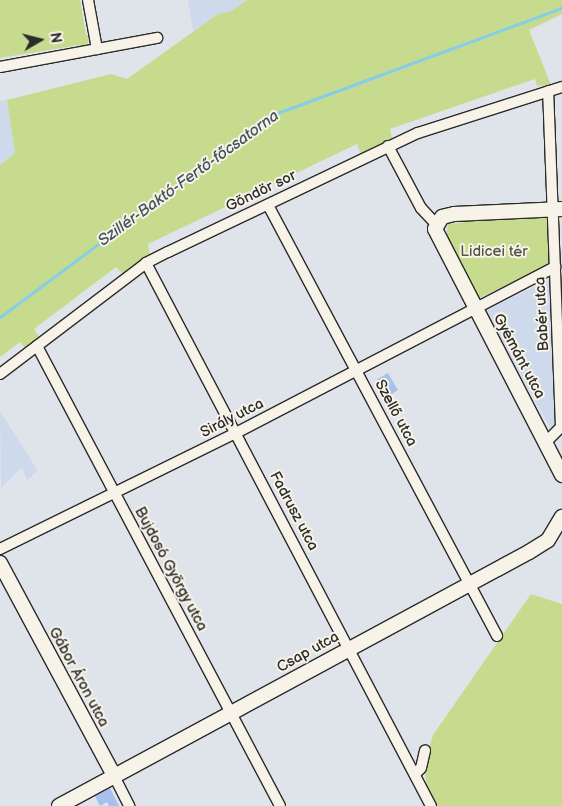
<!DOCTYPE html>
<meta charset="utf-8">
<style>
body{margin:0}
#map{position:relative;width:562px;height:806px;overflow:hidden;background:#dfe4ea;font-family:"Balsamiq Sans",sans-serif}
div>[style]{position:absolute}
.built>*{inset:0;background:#cedaeb}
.green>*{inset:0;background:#c7db8f}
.stream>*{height:2.5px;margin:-1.25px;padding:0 1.25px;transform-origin:1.25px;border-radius:1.25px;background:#86cee7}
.building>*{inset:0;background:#a7c1ee;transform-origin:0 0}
.roads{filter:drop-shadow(1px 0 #2b2b2b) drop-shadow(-1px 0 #2b2b2b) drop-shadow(0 1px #2b2b2b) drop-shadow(0 -1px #2b2b2b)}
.street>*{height:10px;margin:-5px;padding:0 5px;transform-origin:5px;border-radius:5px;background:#f7f3e8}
.secondary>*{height:14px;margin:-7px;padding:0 7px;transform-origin:7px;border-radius:7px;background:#f7f3e8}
span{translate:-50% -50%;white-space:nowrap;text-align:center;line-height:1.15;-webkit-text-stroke:4px #f7f3e8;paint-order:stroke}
.street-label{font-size:15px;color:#2b2b2b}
.park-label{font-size:15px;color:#525744}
.water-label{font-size:16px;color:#42545a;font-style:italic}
.north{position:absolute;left:15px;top:15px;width:50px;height:50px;-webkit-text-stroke:4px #f7f3e8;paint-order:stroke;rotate:82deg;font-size:14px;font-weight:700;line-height:20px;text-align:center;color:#2b2b2b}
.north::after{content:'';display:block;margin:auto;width:18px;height:22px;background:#2b2b2b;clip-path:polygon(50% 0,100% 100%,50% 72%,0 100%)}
</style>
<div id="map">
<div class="built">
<div style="clip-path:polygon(188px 0,247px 0,231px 11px,218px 14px,194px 35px)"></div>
<div style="clip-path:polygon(7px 100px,15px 153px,0 165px,0 101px)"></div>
<div style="clip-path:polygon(551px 279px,559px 427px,551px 429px,484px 311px)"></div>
<div style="clip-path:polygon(0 411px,38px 471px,27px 480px,22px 467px,1px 488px)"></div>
</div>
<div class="green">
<div style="clip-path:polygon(0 0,80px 0,86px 35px,90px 35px,87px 45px,80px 49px,79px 45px,0 58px)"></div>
<div style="clip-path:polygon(247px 0,562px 0,562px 14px,529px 30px,551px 85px,537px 86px,535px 79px,390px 129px,392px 138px,361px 154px,357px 144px,148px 244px,150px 257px,123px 274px,116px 267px,34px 329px,40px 338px,26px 349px,20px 342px,0 357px,0 165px,15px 153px,7px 100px,111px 74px,127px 79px,218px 14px,231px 11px)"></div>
<div style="clip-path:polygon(550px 213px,550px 265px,479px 298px,446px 236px,448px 224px)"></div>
<div style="clip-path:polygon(531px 594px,562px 604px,562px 806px,436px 806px,427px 788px,424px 767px,433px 735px)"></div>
</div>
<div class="stream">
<div style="left:0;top:317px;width:339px;rotate:-36.6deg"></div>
<div style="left:272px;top:115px;width:309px;rotate:-20.3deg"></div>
</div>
<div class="building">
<div style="left:388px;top:373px;width:20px;height:13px;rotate:60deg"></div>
<div style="clip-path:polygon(110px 788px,119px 806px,109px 806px,107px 802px,100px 806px,95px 796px)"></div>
</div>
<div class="roads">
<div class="street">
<div style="left:88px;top:0;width:50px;rotate:79.6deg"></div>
<div style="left:0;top:67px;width:160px;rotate:-10.5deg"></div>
<div style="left:388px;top:146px;width:70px;rotate:62deg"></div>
<div style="left:421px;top:208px;width:22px;rotate:47deg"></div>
<div style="left:268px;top:205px;width:488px;rotate:62deg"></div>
<div style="left:146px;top:263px;width:613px;rotate:62.31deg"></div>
<div style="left:37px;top:346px;width:520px;rotate:62.15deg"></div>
<div style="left:0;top:374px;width:183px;rotate:-37.2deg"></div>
<div style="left:146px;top:263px;width:25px;rotate:-27deg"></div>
<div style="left:168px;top:252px;width:277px;rotate:-25.5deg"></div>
<div style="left:418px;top:133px;width:151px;rotate:-17.7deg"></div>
<div style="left:545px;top:443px;width:23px;rotate:-45deg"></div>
<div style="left:561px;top:427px;width:336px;rotate:-92.2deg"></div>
<div style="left:0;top:549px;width:263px;rotate:-26.2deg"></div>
<div style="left:236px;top:433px;width:360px;rotate:-27.5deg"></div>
<div style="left:415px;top:774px;width:8px;rotate:-45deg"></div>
<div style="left:421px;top:768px;width:18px;rotate:-77deg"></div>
<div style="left:114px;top:776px;width:34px;rotate:63deg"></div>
</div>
<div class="secondary">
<div style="left:562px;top:209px;width:108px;rotate:177.3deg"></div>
<div style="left:454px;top:214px;width:12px;rotate:166deg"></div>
<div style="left:442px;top:217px;width:14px;rotate:120deg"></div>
<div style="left:435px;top:229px;width:277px;rotate:62.7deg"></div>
<div style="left:0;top:563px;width:242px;rotate:61.8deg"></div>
<div style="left:59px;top:806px;width:534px;rotate:-28.39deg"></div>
<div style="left:529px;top:552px;width:22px;rotate:-32deg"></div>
<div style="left:548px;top:540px;width:27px;rotate:-59deg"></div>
</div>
</div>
<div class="street-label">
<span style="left:261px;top:191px;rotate:-26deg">Göndör sor</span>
<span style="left:542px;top:314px;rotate:-93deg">Babér utca</span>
<span style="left:519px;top:356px;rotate:62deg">Gyémánt utca</span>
<span style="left:396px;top:413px;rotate:62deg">Szellő utca</span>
<span style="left:232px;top:418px;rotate:-27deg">Sirály utca</span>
<span style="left:294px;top:511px;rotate:62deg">Fadrusz utca</span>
<span style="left:171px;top:569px;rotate:62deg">Bujdosó György utca</span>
<span style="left:308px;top:652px;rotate:-29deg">Csap utca</span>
<span style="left:79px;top:677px;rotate:62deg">Gábor Áron utca</span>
</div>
<div class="park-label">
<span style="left:494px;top:252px">Lidicei tér</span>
</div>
<div class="water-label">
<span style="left:189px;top:179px;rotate:-36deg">Szillér-Baktó-Fertő-főcsatorna</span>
</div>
<div class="north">N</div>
</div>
